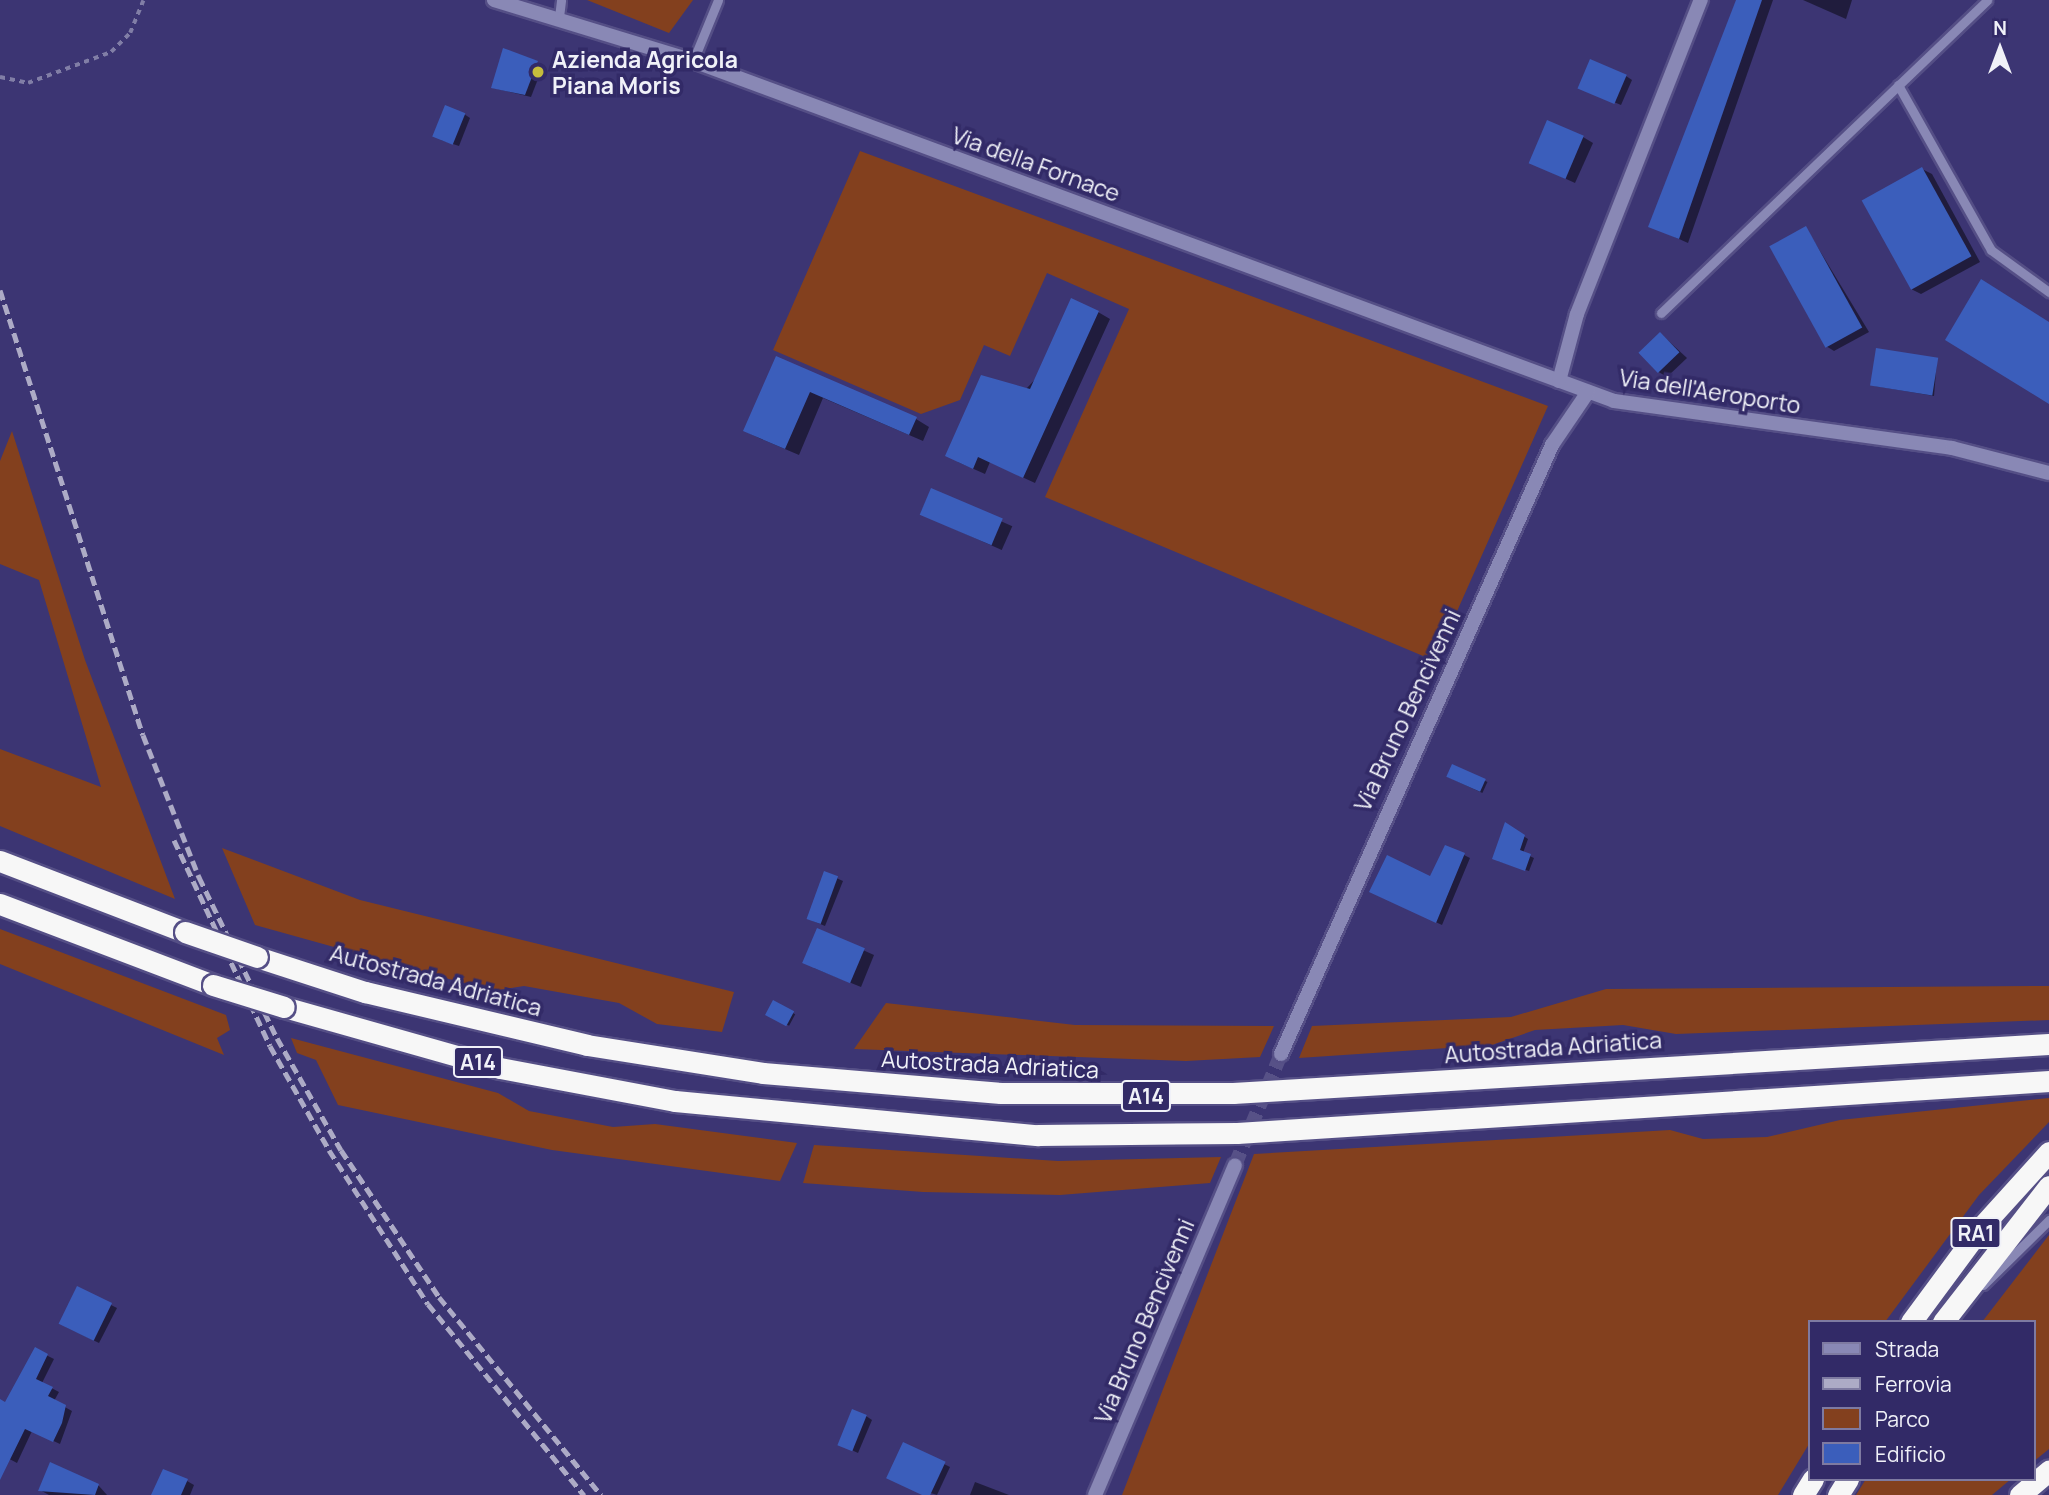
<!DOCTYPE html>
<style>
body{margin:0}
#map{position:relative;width:2049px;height:1495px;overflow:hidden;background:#3c3573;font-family:Manrope,sans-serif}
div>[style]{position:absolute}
.green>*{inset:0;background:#83401e}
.shadow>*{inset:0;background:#0007;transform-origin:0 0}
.building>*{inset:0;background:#3b5ebb;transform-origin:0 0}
.street-tunnel>*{height:14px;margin-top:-7px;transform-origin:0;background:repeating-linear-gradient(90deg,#575187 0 14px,transparent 0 21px)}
.path>*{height:3.5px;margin-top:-1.75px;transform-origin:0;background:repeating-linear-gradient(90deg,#817ea6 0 5px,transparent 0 10px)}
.roads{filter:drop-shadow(2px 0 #554f86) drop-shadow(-2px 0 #554f86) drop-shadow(0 2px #554f86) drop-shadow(0 -2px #554f86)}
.lane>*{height:9px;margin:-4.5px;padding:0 4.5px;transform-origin:4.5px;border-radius:4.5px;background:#8988b5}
.street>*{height:14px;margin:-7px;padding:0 7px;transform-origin:7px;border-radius:7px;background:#8988b5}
.highway>*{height:21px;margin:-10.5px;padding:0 10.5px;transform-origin:10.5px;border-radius:10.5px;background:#f7f7f7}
.rail>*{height:5px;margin-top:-2.5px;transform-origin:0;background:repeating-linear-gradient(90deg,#adabc6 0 10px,transparent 0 15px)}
.bridges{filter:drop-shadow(2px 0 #554f86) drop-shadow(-2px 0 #554f86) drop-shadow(0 2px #554f86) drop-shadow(0 -2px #554f86)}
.highway-bridge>*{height:21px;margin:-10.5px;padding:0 10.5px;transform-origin:10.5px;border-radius:10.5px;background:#f7f7f7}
.dots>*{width:19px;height:19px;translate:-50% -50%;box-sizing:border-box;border:4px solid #322a67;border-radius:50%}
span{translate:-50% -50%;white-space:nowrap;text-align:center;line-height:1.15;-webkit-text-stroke:7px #322a67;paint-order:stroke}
.shield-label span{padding:2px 5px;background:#322a67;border:2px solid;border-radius:5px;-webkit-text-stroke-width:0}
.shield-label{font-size:21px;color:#f0f1f8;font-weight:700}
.poi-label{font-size:23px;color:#f0f1f8;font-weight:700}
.left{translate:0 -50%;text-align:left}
.street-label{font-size:23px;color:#f0f1f8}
.legend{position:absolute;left:1808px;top:1320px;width:228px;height:161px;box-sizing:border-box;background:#322a67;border:2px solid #7e7aa1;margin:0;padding:9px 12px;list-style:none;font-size:21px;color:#f0f1f8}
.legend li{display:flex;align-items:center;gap:14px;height:35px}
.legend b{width:35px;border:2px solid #7e7aa1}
.north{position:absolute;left:1965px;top:14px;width:70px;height:70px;-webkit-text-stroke:5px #322a67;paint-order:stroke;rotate:0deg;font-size:19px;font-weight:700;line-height:28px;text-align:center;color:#f0f1f8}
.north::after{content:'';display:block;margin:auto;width:24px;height:32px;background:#f0f1f8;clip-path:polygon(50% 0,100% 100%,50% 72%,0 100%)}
</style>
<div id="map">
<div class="green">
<div style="clip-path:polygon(587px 0,693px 0,669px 33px)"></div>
<div style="clip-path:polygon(860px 151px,1548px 406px,1435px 661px,1045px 497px,1129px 309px,1047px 273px,1010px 356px,984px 345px,960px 400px,921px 414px,773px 350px)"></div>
<div style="clip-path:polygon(12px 431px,85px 660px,175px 899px,0 826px,0 749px,101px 787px,39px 580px,0 564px,0 461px)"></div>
<div style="clip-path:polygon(222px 848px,360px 900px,734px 992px,722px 1032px,657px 1024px,619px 1003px,524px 986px,492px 991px,255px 925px)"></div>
<div style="clip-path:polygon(0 929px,226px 1015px,230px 1030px,217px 1038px,224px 1055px,0 964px)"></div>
<div style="clip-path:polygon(2049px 986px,2049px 1020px,1676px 1034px,1623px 1025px,1535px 1030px,1492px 1045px,1299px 1058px,1312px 1026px,1511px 1017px,1606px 989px)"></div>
<div style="clip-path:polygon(886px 1003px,1075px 1025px,1274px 1026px,1260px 1057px,1186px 1061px,854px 1049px)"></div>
<div style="clip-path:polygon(291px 1038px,498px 1093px,529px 1111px,613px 1127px,655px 1124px,797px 1143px,780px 1181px,552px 1150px,338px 1105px,316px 1060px,297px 1053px)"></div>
<div style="clip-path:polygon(2049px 1098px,2049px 1122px,1979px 1195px,1885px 1322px,1809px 1322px,1809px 1444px,1778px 1495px,1122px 1495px,1254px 1154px,1670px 1130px,1703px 1139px,1767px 1137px,1840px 1120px)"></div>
<div style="clip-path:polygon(814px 1145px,1058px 1161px,1221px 1157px,1210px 1183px,1060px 1195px,923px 1192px,803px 1183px)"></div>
<div style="clip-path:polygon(2049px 1235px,2049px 1449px,2033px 1462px,2033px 1322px,1982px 1322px)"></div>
<div style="clip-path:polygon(1866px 1479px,2011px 1479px,1992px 1495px,1856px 1495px)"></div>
</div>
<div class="shadow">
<div style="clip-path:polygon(1738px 0,1773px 0,1688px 243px,1650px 226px)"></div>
<div style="clip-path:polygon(1803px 0,1852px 0,1846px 19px)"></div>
<div style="clip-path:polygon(537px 63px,543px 66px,531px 97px,493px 88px)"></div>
<div style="clip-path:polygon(1626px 76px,1632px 80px,1621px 105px,1585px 90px)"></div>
<div style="clip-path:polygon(464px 114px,470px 118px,459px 146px,441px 140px)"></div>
<div style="clip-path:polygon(1583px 137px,1593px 143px,1575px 183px,1531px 163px)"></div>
<div style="clip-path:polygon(1922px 169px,1932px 174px,1980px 262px,1921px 294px,1911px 289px)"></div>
<div style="clip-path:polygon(1806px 228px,1869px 332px,1834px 351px,1826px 346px)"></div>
<div style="clip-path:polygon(1098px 312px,1110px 319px,1035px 483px,990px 462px,985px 474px,958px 462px)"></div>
<div style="clip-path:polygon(1661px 334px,1687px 358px,1667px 377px,1657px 371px)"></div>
<div style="clip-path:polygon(777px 359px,916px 419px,929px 427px,923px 441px,823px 398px,799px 455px,759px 438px,745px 431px)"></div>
<div style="clip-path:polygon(1937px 360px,1934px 396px,1875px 386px)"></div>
<div style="left:931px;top:490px;width:89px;height:26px;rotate:24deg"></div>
<div style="left:1453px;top:766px;width:38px;height:12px;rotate:25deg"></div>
<div style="clip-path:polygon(1506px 825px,1528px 839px,1523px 853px,1534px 858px,1529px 871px,1498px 861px)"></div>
<div style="clip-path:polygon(1464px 855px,1470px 858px,1442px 925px,1377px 895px,1431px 878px)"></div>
<div style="clip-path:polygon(825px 873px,843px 881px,825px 926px,813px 921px)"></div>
<div style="clip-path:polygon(818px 930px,874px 955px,861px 987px,814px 968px)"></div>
<div style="left:774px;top:1003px;width:24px;height:13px;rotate:28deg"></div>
<div style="clip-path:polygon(111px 1305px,117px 1308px,99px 1343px,66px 1327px)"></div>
<div style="clip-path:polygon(36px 1350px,54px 1359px,42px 1383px,59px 1392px,54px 1401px,72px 1411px,60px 1444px,32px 1431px,17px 1463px,0 1454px,0 1401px,5px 1404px)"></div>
<div style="clip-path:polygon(866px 1416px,872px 1420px,858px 1453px,845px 1447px)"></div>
<div style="clip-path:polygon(904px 1444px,950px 1467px,937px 1495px,894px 1481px)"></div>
<div style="clip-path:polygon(51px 1465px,99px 1486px,107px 1495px,49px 1495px,40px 1490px)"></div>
<div style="clip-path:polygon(187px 1481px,194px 1485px,190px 1495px,153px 1495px)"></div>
<div style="clip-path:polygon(975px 1482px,1009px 1495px,970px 1495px)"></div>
</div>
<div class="building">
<div style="clip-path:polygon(1736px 0,1762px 0,1679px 239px,1648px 227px)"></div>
<div style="clip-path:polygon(503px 48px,538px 61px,525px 95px,491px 88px)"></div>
<div style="left:1590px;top:59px;width:40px;height:32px;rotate:23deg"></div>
<div style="left:445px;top:105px;width:22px;height:34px;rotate:22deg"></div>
<div style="left:1547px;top:120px;width:40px;height:47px;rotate:23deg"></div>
<div style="left:1922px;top:167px;width:102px;height:69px;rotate:61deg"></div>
<div style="left:1806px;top:226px;width:116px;height:42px;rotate:61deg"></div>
<div style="clip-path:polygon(1981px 279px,2049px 322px,2049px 404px,1945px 340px)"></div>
<div style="clip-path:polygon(1071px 298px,1099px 311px,1023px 478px,978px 457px,973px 469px,945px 456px,981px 375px,1030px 389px)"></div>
<div style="left:1660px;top:332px;width:28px;height:30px;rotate:46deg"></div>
<div style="left:1876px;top:348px;width:63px;height:38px;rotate:9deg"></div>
<div style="clip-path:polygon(776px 356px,917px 417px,909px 435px,810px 392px,785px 449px,743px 431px)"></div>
<div style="left:931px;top:488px;width:78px;height:29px;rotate:23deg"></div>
<div style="left:1452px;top:764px;width:37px;height:14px;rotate:24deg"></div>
<div style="clip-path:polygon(1505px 822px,1525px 835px,1520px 850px,1531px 854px,1525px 871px,1492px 859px)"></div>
<div style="clip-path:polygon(1445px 845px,1465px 853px,1436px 923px,1369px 892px,1387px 855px,1430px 876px)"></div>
<div style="left:824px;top:871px;width:15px;height:51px;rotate:20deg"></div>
<div style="left:817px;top:928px;width:52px;height:38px;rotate:23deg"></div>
<div style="left:773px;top:1000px;width:24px;height:17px;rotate:28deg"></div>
<div style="left:77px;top:1286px;width:39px;height:42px;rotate:26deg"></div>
<div style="clip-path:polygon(35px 1347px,48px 1354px,36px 1379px,53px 1387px,48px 1396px,66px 1405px,62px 1423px,53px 1442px,25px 1429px,0 1480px,0 1399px,5px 1402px)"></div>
<div style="left:852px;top:1409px;width:16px;height:39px;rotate:22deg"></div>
<div style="left:903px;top:1442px;width:47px;height:40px;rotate:25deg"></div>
<div style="clip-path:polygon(50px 1462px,99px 1484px,95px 1495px,38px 1491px)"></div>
<div style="clip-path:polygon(163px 1469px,188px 1479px,181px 1495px,151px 1495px)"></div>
</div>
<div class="street-tunnel">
<div style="left:1235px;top:1165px;width:120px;rotate:-67.5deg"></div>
</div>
<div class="path">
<div style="left:0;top:77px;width:29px;rotate:12deg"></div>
<div style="left:28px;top:83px;width:89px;rotate:-20.5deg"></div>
<div style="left:111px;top:52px;width:27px;rotate:-45deg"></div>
<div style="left:130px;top:33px;width:35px;rotate:-68deg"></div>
</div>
<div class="roads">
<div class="lane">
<div style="left:559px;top:17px;width:17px;rotate:-83deg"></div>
<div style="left:693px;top:61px;width:66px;rotate:-67.7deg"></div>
<div style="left:1898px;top:85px;width:189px;rotate:60.6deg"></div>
<div style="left:1991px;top:250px;width:72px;rotate:35.9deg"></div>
<div style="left:1661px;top:313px;width:452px;rotate:-43.8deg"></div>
<div style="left:1983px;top:1285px;width:93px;rotate:-44.6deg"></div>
</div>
<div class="street">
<div style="left:494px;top:0;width:208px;rotate:17deg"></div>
<div style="left:693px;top:61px;width:982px;rotate:20.26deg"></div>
<div style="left:1614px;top:401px;width:341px;rotate:7.9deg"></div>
<div style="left:1952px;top:448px;width:100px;rotate:14.5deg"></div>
<div style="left:1559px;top:381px;width:69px;rotate:-75deg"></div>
<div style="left:1577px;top:314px;width:338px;rotate:-68.5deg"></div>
<div style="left:1281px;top:1054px;width:667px;rotate:-66.01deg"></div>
<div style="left:1552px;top:445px;width:64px;rotate:-55.8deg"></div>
<div style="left:1095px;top:1495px;width:358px;rotate:-67deg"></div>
</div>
<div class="highway">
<div style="left:0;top:861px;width:198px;rotate:21deg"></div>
<div style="left:0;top:904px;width:228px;rotate:20.8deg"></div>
<div style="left:257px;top:957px;width:114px;rotate:18deg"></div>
<div style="left:365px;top:992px;width:228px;rotate:13.4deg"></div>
<div style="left:587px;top:1045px;width:178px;rotate:9deg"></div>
<div style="left:763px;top:1073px;width:239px;rotate:4.8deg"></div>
<div style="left:1001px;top:1093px;width:232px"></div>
<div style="left:1233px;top:1093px;width:817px;rotate:-3.44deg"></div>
<div style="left:284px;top:1007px;width:224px;rotate:15.8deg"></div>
<div style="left:500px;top:1068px;width:178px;rotate:10.7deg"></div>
<div style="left:675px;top:1101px;width:365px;rotate:5.4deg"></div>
<div style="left:1038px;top:1135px;width:199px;rotate:-0.6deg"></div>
<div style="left:1237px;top:1133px;width:814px;rotate:-3.66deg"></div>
<div style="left:1911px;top:1322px;width:119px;rotate:-53.5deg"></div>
<div style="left:1982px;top:1226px;width:100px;rotate:-47.8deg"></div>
<div style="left:1943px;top:1322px;width:172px;rotate:-52.1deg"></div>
<div style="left:1803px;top:1495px;width:19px;rotate:-58deg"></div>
<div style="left:1838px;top:1495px;width:19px;rotate:-58deg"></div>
<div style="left:2020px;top:1495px;width:38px;rotate:-40deg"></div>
</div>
</div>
<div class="rail">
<div style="left:0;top:290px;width:467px;rotate:72.2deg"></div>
<div style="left:143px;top:735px;width:153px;rotate:68.5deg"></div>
<div style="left:199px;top:877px;width:179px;rotate:64.2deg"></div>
<div style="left:277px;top:1038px;width:129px;rotate:60.3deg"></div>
<div style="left:341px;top:1150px;width:177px;rotate:56.3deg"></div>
<div style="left:439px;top:1297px;width:256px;rotate:50.7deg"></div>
<div style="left:174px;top:840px;width:227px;rotate:65deg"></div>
<div style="left:270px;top:1046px;width:120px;rotate:60.4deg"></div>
<div style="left:329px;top:1150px;width:183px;rotate:57.3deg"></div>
<div style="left:428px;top:1304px;width:247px;rotate:50.8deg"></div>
</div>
<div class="bridges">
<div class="highway-bridge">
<div style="left:185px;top:932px;width:76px;rotate:19.1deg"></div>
<div style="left:213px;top:985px;width:74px;rotate:17.2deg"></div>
</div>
</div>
<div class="dots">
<div style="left:538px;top:72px;background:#c5bc3d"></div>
</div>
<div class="shield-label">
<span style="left:478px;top:1062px">A14</span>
<span style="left:1146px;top:1096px">A14</span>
<span style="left:1976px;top:1233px">RA1</span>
</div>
<div class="poi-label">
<span class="left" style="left:552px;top:72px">Azienda Agricola<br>Piana Moris</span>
</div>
<div class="street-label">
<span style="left:1036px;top:164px;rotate:20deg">Via della Fornace</span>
<span style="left:1710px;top:391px;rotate:9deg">Via dell'Aeroporto</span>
<span style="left:1407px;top:710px;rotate:-65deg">Via Bruno Bencivenni</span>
<span style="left:436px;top:980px;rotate:15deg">Autostrada Adriatica</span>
<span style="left:1553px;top:1047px;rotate:-4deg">Autostrada Adriatica</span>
<span style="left:990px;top:1064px;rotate:3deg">Autostrada Adriatica</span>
<span style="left:1144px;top:1321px;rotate:-67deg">Via Bruno Bencivenni</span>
</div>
<ul class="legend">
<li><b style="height:9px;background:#8988b5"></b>Strada</li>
<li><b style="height:9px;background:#adabc6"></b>Ferrovia</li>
<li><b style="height:19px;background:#83401e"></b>Parco</li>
<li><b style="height:19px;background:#3b5ebb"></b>Edificio</li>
</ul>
<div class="north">N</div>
</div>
